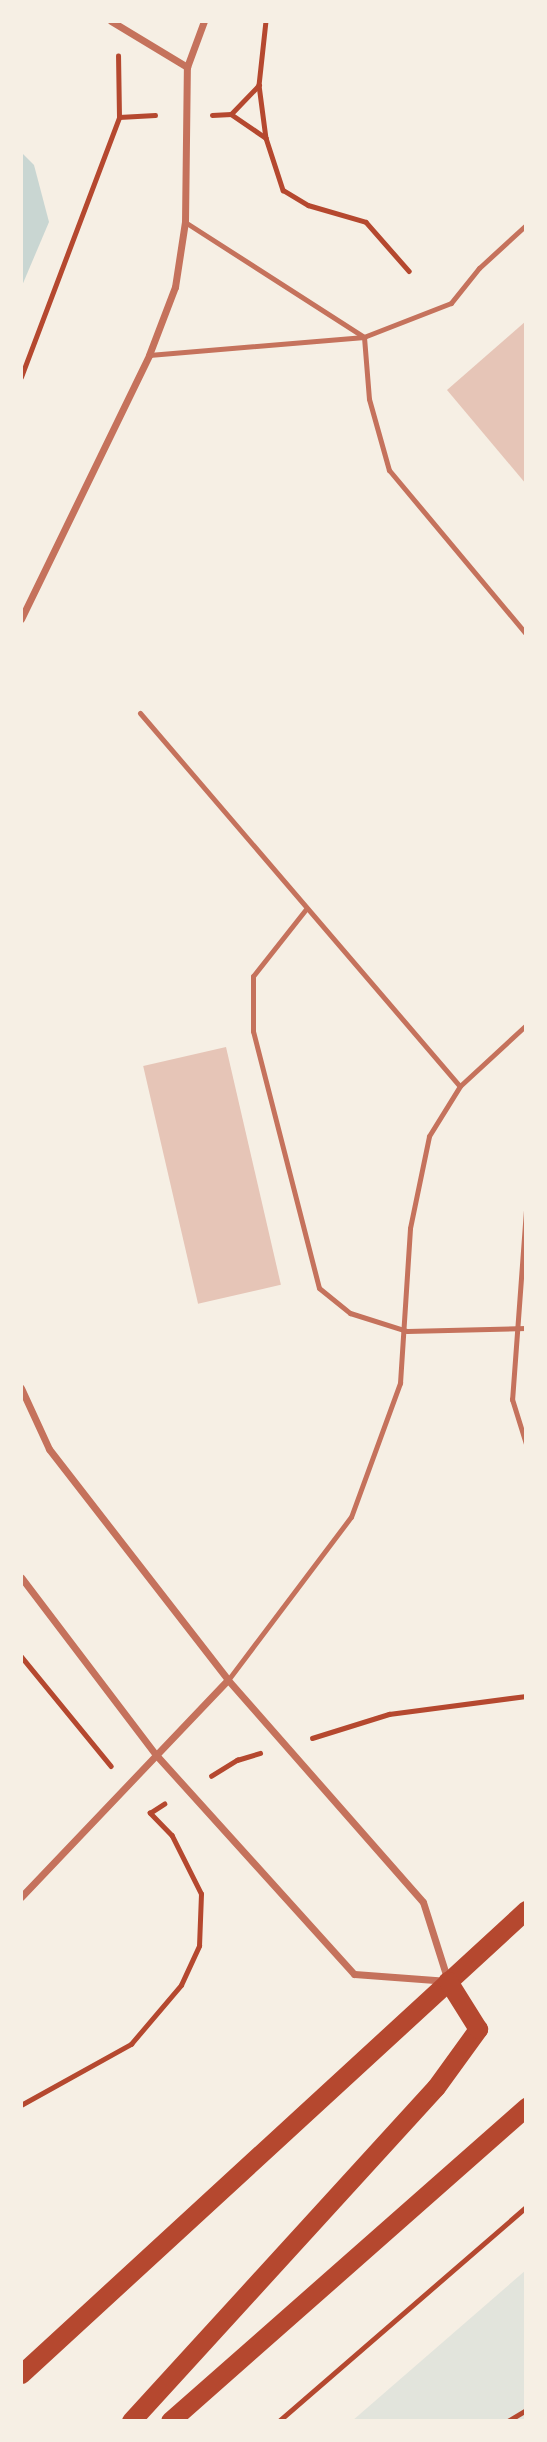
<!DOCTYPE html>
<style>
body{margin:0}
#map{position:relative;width:547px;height:2442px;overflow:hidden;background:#f6efe4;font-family:Montserrat,sans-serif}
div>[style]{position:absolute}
.green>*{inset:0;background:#e2e4dc}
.water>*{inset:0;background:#c9d6d2}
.building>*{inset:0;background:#e6c5b7;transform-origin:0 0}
.path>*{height:4.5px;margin:-2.25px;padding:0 2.25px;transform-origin:2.25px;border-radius:2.25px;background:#b5482f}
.service>*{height:5px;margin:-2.5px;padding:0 2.5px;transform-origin:2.5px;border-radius:2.5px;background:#c5725c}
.minor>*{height:7px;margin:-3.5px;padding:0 3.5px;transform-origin:3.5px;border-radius:3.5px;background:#c5725c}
.trunk>*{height:19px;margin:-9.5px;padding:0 9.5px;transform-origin:9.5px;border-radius:9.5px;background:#b5482f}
span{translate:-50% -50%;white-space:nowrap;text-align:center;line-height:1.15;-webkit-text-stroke:7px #f6efe4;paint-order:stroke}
.frame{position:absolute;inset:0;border:23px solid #f6efe4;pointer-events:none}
</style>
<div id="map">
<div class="green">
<div style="clip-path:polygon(526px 2270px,526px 2421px,352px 2421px)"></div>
</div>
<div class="water">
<div style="clip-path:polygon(21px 152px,34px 165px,49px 222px,21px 288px)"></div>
</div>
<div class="building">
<div style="clip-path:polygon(526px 321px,526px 484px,447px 390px)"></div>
<div style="left:226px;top:1047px;width:244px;height:85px;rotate:77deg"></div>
</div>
<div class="path">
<div style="left:266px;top:21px;width:64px;rotate:96.2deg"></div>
<div style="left:259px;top:85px;width:53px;rotate:82.5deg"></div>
<div style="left:266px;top:138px;width:55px;rotate:71.9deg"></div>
<div style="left:283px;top:190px;width:29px;rotate:31deg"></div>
<div style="left:308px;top:205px;width:60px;rotate:16.3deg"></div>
<div style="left:366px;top:222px;width:65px;rotate:48.7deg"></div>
<div style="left:231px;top:114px;width:40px;rotate:-46deg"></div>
<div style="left:212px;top:115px;width:19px;rotate:-3deg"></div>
<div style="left:231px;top:114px;width:42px;rotate:34.4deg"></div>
<div style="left:119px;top:117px;width:36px;rotate:-3deg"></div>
<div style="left:21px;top:377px;width:278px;rotate:-69.3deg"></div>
<div style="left:119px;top:117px;width:61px;rotate:-90.9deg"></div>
<div style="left:21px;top:1656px;width:142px;rotate:50.7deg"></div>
<div style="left:312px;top:1738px;width:81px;rotate:-17.3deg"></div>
<div style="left:389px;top:1714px;width:138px;rotate:-7.5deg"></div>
<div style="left:211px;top:1776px;width:31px;rotate:-32deg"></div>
<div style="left:237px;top:1760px;width:24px;rotate:-17deg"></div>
<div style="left:21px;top:2105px;width:126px;rotate:-29deg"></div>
<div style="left:131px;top:2044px;width:77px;rotate:-49.7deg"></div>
<div style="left:181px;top:1985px;width:43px;rotate:-65.2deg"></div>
<div style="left:199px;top:1946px;width:52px;rotate:-87.8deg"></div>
<div style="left:201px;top:1894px;width:65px;rotate:-116.6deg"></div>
<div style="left:172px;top:1836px;width:32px;rotate:-134deg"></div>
<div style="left:150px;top:1813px;width:17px;rotate:-33deg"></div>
<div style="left:279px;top:2421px;width:327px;rotate:-40.9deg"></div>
<div style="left:508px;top:2421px;width:21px;rotate:-31deg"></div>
</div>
<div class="service">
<div style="left:185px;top:222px;width:213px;rotate:32.7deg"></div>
<div style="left:526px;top:225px;width:64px;rotate:137.5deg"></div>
<div style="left:479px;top:268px;width:45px;rotate:128.7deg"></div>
<div style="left:451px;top:303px;width:93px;rotate:158.7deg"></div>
<div style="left:364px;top:337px;width:62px;rotate:85.4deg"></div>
<div style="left:369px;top:399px;width:74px;rotate:74.3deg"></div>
<div style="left:389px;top:470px;width:214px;rotate:50.1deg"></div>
<div style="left:149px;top:355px;width:216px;rotate:-4.8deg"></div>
<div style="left:140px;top:713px;width:491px;rotate:49.4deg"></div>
<div style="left:306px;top:909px;width:85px;rotate:128.3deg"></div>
<div style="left:253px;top:976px;width:55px;rotate:90deg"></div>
<div style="left:253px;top:1031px;width:265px;rotate:75.6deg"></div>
<div style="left:319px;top:1288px;width:40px;rotate:39deg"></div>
<div style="left:350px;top:1313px;width:60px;rotate:17.5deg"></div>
<div style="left:407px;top:1331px;width:119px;rotate:-1.4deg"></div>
<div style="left:526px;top:1210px;width:190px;rotate:94.2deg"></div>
<div style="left:512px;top:1399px;width:47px;rotate:72.7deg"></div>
<div style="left:228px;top:1680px;width:204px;rotate:-53deg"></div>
<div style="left:351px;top:1517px;width:143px;rotate:-69.9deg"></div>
<div style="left:400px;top:1383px;width:155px;rotate:-86.3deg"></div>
<div style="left:410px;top:1228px;width:94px;rotate:-78.3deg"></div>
<div style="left:429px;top:1136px;width:59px;rotate:-58.2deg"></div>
<div style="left:460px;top:1086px;width:90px;rotate:-42.7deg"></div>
</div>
<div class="minor">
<div style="left:111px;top:21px;width:89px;rotate:31.2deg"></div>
<div style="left:21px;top:619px;width:293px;rotate:-64.1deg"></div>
<div style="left:149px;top:355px;width:73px;rotate:-69.1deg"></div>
<div style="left:175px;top:287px;width:66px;rotate:-81.3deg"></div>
<div style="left:185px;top:222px;width:155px;rotate:-89.3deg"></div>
<div style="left:187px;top:67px;width:49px;rotate:-69.7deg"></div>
<div style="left:21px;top:1388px;width:67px;rotate:65.3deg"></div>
<div style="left:49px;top:1449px;width:292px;rotate:52.2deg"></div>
<div style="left:228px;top:1680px;width:295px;rotate:48.7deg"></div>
<div style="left:423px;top:1902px;width:83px;rotate:72.4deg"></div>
<div style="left:448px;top:1981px;width:94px;rotate:-175.7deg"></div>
<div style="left:354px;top:1974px;width:295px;rotate:-132.1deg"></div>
<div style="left:156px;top:1755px;width:223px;rotate:-127.2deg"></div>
<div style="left:21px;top:1897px;width:300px;rotate:-46.4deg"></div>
</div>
<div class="trunk">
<div style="left:21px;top:2374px;width:686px;rotate:-42.58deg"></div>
<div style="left:131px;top:2421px;width:452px;rotate:-47.6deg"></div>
<div style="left:436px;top:2087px;width:72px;rotate:-54.1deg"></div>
<div style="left:478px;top:2029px;width:57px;rotate:-122deg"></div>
<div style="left:170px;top:2421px;width:475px;rotate:-41.4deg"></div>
</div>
<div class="frame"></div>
</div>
